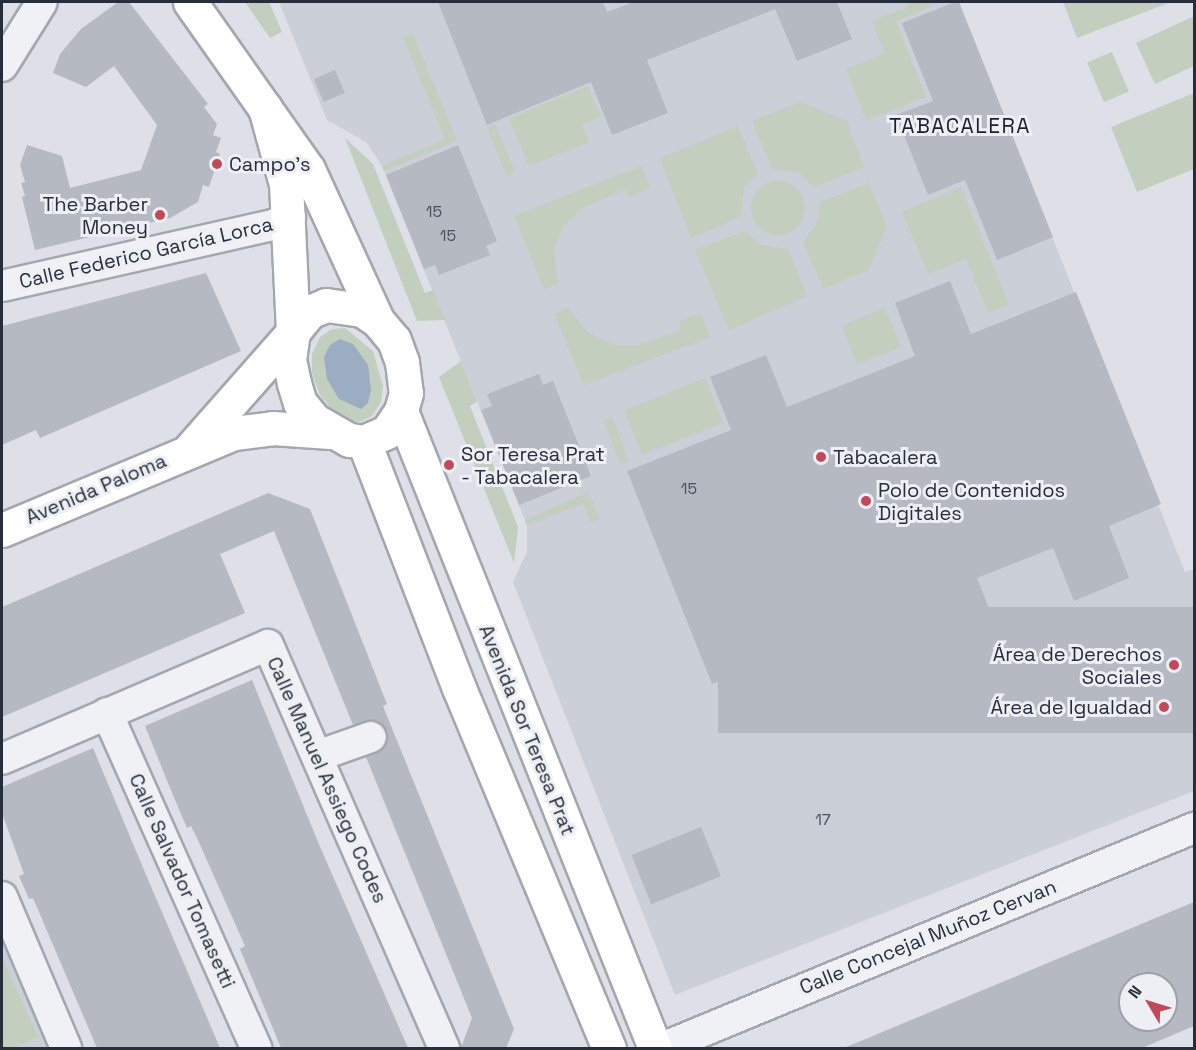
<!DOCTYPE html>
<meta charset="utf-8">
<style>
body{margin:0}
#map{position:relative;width:1196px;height:1050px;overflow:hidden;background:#dde0e6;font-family:"Space Grotesk",sans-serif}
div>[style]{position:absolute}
.built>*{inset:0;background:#cbcfd7}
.green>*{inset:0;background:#c2cfbe;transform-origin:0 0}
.round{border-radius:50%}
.water>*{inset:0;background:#9aadc3}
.building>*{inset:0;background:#b4b9c2;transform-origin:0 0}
.roads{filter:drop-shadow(2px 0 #a3a7af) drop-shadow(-2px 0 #a3a7af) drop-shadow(0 2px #a3a7af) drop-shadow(0 -2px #a3a7af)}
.street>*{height:30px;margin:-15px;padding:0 15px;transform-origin:15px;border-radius:15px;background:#eff1f4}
.secondary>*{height:33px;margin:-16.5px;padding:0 16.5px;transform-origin:16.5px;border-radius:16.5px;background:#fff}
.dots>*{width:16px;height:16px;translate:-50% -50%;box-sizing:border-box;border:3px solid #eceff3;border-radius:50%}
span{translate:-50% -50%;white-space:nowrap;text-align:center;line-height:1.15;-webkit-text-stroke:6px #eceff3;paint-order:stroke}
.number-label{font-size:16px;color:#4a515d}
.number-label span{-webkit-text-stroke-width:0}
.poi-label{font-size:20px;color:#272e3b}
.left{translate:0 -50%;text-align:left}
.right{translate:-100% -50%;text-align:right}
.street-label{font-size:20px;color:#272e3b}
.neighbourhood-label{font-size:21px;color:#1a1f2b;letter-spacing:1.5px}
.frame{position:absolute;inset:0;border:3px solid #272e3b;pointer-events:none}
.north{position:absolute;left:1118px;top:972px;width:60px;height:60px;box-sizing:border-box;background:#eceff3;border:2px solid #9da2a9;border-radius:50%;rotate:308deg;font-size:16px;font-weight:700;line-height:24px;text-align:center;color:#272e3b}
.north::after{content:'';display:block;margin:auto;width:21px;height:27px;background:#c34958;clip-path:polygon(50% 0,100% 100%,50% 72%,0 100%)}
</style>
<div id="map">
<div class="built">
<div style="clip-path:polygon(279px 2px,959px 2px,1185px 572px,1194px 569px,1194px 791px,675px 995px,513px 582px,527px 552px,527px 525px,382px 166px,366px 142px,327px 120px)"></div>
<div style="clip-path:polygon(2px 934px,50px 1046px,44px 1048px,2px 1048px)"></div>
</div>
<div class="green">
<div style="clip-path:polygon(245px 2px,269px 2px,282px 32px,270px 38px)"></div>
<div style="clip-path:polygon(906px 2px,932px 2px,933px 6px,896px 21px,926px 97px,866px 121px,846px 69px,885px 53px,872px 21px,908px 7px)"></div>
<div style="clip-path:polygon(1063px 2px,1171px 2px,1077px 38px)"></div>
<div style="clip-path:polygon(1194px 16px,1194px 66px,1155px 84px,1136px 43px)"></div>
<div style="clip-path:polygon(413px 34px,457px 141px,384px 171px,382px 166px,445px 139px,403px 38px)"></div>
<div style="left:1112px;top:52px;width:43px;height:27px;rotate:67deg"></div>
<div style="clip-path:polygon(588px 86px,601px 117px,582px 125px,589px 142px,529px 166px,509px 118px)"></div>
<div style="clip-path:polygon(1194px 93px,1194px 169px,1137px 192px,1111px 127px)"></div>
<div style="clip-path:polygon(800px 102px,847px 121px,864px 167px,814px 187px,798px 172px,772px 169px,752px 121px)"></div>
<div style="left:495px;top:124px;width:52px;height:9px;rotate:67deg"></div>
<div style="clip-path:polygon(738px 126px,758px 174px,744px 187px,740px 217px,691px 238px,660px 158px)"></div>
<div style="clip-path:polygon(345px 138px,373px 164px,425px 293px,433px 290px,445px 320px,417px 321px)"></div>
<div style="clip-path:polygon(641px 166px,651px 188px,629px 198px,626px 189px,582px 208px,563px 226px,554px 250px,558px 284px,544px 289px,514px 216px)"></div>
<div class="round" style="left:751px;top:181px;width:54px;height:54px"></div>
<div style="clip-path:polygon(869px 183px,887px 227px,869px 270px,823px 289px,803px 242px,817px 223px,820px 202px)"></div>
<div style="clip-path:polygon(961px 187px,1009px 304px,988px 313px,966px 259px,928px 274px,902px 212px)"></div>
<div style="clip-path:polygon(745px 231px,761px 245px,788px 249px,807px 296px,729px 330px,695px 250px)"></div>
<div style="clip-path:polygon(568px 307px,587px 332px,615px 345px,638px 345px,682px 330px,679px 321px,701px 313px,710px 337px,584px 385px,554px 314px)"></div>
<div style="left:885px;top:308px;width:42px;height:47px;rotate:68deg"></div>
<div style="clip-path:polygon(345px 328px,373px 351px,383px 386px,381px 402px,372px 416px,359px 422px,349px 421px,332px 410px,320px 395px,312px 373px,312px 354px,320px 337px,332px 329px)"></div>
<div style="clip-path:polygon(461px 361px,477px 402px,470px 406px,518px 527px,514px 563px,439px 377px)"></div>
<div style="left:705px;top:378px;width:48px;height:87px;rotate:68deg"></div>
<div style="left:612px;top:417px;width:47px;height:9px;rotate:69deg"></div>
<div style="clip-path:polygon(588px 492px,600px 519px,591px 522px,583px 503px,527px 525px,525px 520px)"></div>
<div style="clip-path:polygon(2px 956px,38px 1037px,12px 1048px,2px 1048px)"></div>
</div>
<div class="water">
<div style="clip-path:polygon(340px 339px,353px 344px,368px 365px,371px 390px,368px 403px,361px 409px,339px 399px,327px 379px,324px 357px,330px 345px)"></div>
</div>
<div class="building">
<div style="clip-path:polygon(118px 2px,129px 2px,208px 104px,204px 107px,217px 124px,213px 135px,221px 138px,216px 152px,220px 154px,209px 187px,203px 185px,198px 202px,170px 218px,35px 250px,22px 197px,25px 196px,21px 183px,25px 182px,20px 165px,27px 145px,62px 156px,70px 188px,141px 170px,157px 125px,114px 66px,86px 87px,53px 73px,60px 54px,81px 29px)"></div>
<div style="clip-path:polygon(438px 2px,603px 2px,607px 12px,634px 2px,837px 2px,852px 39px,797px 61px,775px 9px,647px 60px,668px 113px,612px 135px,591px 82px,487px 125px)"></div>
<div style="clip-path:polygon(955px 2px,959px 2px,1053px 237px,997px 260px,965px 180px,928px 195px,896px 115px,933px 101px,902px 23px)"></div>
<div style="left:335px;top:70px;width:25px;height:23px;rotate:67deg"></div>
<div style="clip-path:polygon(458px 145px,497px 241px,486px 246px,490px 255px,439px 275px,435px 265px,424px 269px,386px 175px)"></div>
<div style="clip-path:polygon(206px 273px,241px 351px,40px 438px,36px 430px,2px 445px,2px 326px)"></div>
<div style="clip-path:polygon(950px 281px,971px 334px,1076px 292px,1161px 504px,1109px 526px,1129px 578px,1074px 601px,1053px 548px,977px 578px,998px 631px,916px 664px,894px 611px,819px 641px,840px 693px,785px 716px,763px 663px,712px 684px,627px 471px,731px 430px,710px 377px,766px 355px,787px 407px,915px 356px,895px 303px)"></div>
<div style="clip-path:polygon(539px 374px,543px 385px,553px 381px,591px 476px,519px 505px,481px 410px,492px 406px,487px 394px)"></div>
<div style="clip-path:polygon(268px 493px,310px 509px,387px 704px,383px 706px,514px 1029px,506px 1048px,461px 1048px,472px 1018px,366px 757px,384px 748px,387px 731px,374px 720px,353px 725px,274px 531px,220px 554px,245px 613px,2px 717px,2px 607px)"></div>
<div style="left:1194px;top:607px;width:126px;height:476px;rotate:90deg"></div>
<div style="clip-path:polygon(252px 680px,318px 842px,408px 1048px,281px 1048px,240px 949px,245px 946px,197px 838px,191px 826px,187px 828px,170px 788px,145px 726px)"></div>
<div style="clip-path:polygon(93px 748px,144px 870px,220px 1048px,97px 1048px,33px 898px,29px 899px,19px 876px,24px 874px,2px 813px,2px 787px)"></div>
<div style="left:701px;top:827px;width:53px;height:75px;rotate:68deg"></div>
<div style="clip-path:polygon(evenodd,1194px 902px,1194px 1026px,1142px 1048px,844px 1048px,1194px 902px,1130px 984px,1166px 984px,1166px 1020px,1130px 1020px,1130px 984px)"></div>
</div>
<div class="roads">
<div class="street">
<div style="left:2px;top:66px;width:75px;rotate:-58deg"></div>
<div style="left:2px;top:286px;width:278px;rotate:-12.7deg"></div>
<div style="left:273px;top:225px;width:19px;rotate:-25deg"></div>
<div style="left:107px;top:713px;width:367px;rotate:66deg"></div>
<div style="left:317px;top:756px;width:57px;rotate:-19.4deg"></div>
<div style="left:2px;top:759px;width:289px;rotate:-23.2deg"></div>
<div style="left:268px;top:645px;width:440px;rotate:66.4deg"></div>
<div style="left:2px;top:897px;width:164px;rotate:67deg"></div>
<div style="left:662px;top:1048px;width:576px;rotate:-22.47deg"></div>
</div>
<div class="secondary">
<div style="left:190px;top:2px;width:204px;rotate:54.8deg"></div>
<div style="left:308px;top:169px;width:166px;rotate:65.4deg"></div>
<div style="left:326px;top:305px;width:36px;rotate:8deg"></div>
<div style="left:362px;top:310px;width:18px;rotate:34deg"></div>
<div style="left:377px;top:320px;width:26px;rotate:50deg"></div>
<div style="left:394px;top:340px;width:23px;rotate:70deg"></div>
<div style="left:402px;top:362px;width:31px;rotate:83deg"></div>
<div style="left:406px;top:393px;width:19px;rotate:106deg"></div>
<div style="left:401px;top:411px;width:25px;rotate:124deg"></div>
<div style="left:387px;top:432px;width:25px;rotate:157deg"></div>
<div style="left:364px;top:442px;width:15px;rotate:-172deg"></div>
<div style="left:349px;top:440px;width:40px;rotate:-150.3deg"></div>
<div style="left:314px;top:420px;width:22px;rotate:-129deg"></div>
<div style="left:300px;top:403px;width:21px;rotate:-107deg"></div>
<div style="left:294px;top:383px;width:24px;rotate:-102deg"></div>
<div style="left:289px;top:360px;width:28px;rotate:-82deg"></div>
<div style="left:293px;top:332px;width:26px;rotate:-51deg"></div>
<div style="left:309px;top:312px;width:18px;rotate:-22deg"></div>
<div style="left:401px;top:411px;width:686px;rotate:68.26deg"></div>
<div style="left:364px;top:442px;width:264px;rotate:68.9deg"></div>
<div style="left:459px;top:688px;width:390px;rotate:67.4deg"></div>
<div style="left:190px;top:449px;width:156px;rotate:-48.6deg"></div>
<div style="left:293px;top:332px;width:148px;rotate:-92.7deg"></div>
<div style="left:286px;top:184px;width:79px;rotate:-105.4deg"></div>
<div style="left:2px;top:530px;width:251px;rotate:-22.7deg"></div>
<div style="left:234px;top:433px;width:38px;rotate:-7deg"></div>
<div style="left:272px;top:428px;width:58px;rotate:3.9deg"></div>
</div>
</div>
<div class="dots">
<div style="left:217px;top:164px;background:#c34958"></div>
<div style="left:160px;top:215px;background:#c34958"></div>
<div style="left:821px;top:457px;background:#c34958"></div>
<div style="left:449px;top:465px;background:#c34958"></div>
<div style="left:866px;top:501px;background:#c34958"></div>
<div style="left:1174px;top:665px;background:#c34958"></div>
<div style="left:1164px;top:707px;background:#c34958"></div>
</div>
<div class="number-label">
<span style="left:434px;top:212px">15</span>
<span style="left:448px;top:236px">15</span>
<span style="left:689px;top:489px">15</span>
<span style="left:823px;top:820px">17</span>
</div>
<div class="poi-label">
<span class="left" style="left:229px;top:164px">Campo's</span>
<span class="right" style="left:148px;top:216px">The Barber<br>Money</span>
<span class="left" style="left:461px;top:466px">Sor Teresa Prat<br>- Tabacalera</span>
<span class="left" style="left:833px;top:457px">Tabacalera</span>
<span class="left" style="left:878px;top:502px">Polo de Contenidos<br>Digitales</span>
<span class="right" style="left:1162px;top:666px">Área de Derechos<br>Sociales</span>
<span class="right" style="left:1152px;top:707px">Área de Igualdad</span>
</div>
<div class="street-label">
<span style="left:146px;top:253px;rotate:-13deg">Calle Federico García Lorca</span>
<span style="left:96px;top:489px;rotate:-23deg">Avenida Paloma</span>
<span style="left:527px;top:730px;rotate:68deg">Avenida Sor Teresa Prat</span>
<span style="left:327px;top:780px;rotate:66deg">Calle Manuel Assiego Codes</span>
<span style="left:182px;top:881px;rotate:66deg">Calle Salvador Tomasetti</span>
<span style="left:928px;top:937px;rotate:-22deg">Calle Concejal Muñoz Cervan</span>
</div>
<div class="neighbourhood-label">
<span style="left:960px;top:126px">TABACALERA</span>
</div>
<div class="frame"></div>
<div class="north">N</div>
</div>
